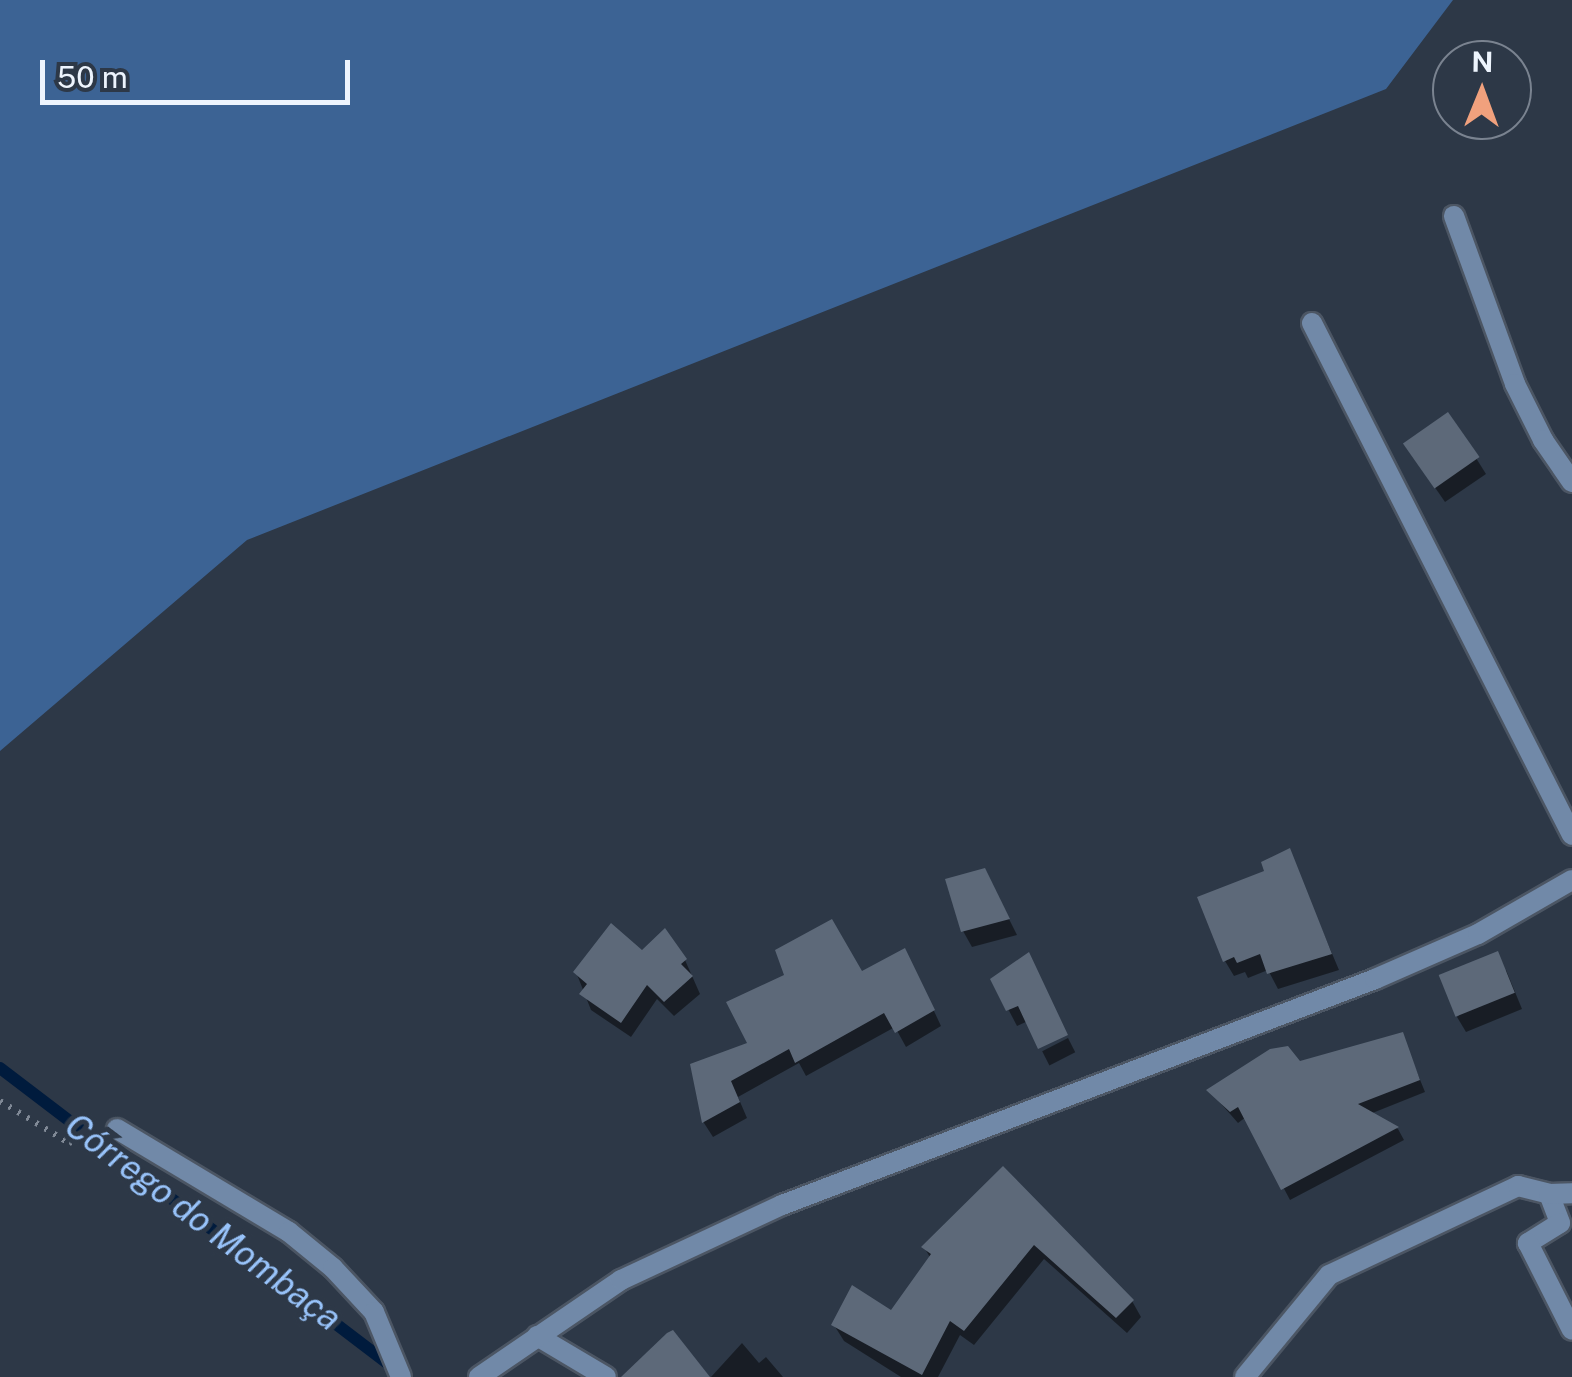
<!DOCTYPE html>
<meta charset="utf-8">
<style>
body{margin:0}
#map{position:relative;width:1572px;height:1377px;overflow:hidden;background:#2d3847;font-family:"Public Sans",sans-serif}
div>[style]{position:absolute}
.green>*{inset:0;background:#3c6394}
.shadow>*{inset:0;background:#0007;transform-origin:0 0}
.stream>*{height:12px;margin:-6px;padding:0 6px;transform-origin:6px;border-radius:6px;background:#001b3d}
.building>*{inset:0;background:#5d6979;transform-origin:0 0}
.path>*{height:6px;margin-top:-3px;transform-origin:0;background:repeating-linear-gradient(90deg,#808996 0 2.5px,transparent 0 10.5px)}
.roads{filter:drop-shadow(2px 0 #4c5664) drop-shadow(-2px 0 #4c5664) drop-shadow(0 2px #4c5664) drop-shadow(0 -2px #4c5664)}
.pedestrian>*{height:20px;margin:-10px;padding:0 10px;transform-origin:10px;border-radius:10px;background:#7189a8}
.minor>*{height:20px;margin:-10px;padding:0 10px;transform-origin:10px;border-radius:10px;background:#7189a8}
span{translate:-50% -50%;white-space:nowrap;text-align:center;line-height:1.15;-webkit-text-stroke:10px #2d3847;paint-order:stroke}
.water-label{font-size:35px;color:#98c3fa;font-style:italic}
.north{position:absolute;left:1432px;top:40px;width:100px;height:100px;box-sizing:border-box;background:#2d3847;border:2px solid #7a8390;border-radius:50%;rotate:1deg;font-size:28px;font-weight:700;line-height:40px;text-align:center;color:#edf4fd}
.north::after{content:'';display:block;margin:auto;width:35px;height:45px;background:#f1a17d;clip-path:polygon(50% 0,100% 100%,50% 72%,0 100%)}
.scale{position:absolute;left:40px;top:60px;width:310px;height:45px;box-sizing:border-box;border:5px solid #edf4fd;border-top:0;padding-left:12px;font-size:30px;line-height:35px;white-space:nowrap;color:#edf4fd;-webkit-text-stroke:8px #2d3847;paint-order:stroke}
</style>
<div id="map">
<div class="green">
<div style="clip-path:polygon(0 0,1453px 0,1386px 89px,247px 540px,0 751px)"></div>
</div>
<div class="shadow">
<div style="clip-path:polygon(1476px 458px,1486px 474px,1445px 502px,1416px 460px)"></div>
<div style="clip-path:polygon(1289px 852px,1339px 970px,1278px 989px,1268px 970px,1248px 978px,1245px 972px,1234px 976px,1225px 961px,1267px 872px)"></div>
<div style="clip-path:polygon(993px 887px,1017px 935px,972px 947px,963px 931px)"></div>
<div style="clip-path:polygon(642px 953px,685px 960px,700px 994px,674px 1016px,657px 999px,631px 1037px,591px 1010px,576px 972px)"></div>
<div style="clip-path:polygon(1028px 956px,1028px 1021px,1017px 1026px,993px 980px)"></div>
<div style="clip-path:polygon(913px 966px,941px 1026px,906px 1047px,895px 1027px,806px 1076px,799px 1063px,738px 1097px,747px 1118px,713px 1137px,704px 1123px,693px 1065px,751px 1044px,861px 974px)"></div>
<div style="clip-path:polygon(1506px 970px,1522px 1009px,1466px 1032px,1457px 1017px)"></div>
<div style="clip-path:polygon(1402px 1035px,1425px 1092px,1370px 1114px,1398px 1129px,1404px 1140px,1290px 1200px,1246px 1117px,1238px 1123px,1209px 1090px)"></div>
<div style="left:1068px;top:1038px;width:16px;height:29px;rotate:63deg"></div>
<div style="clip-path:polygon(1003px 1170px,1132px 1301px,1141px 1317px,1127px 1333px,1044px 1259px,974px 1345px,960px 1335px,938px 1377px,901px 1377px,844px 1341px,834px 1325px,891px 1314px,931px 1259px,924px 1247px)"></div>
<div style="clip-path:polygon(742px 1343px,759px 1363px,766px 1357px,783px 1377px,711px 1377px)"></div>
</div>
<div class="stream">
<div style="left:0;top:1068px;width:497px;rotate:37.3deg"></div>
</div>
<div class="building">
<div style="left:1448px;top:412px;width:55px;height:55px;rotate:55deg"></div>
<div style="clip-path:polygon(1290px 848px,1332px 954px,1267px 974px,1260px 954px,1237px 963px,1234px 957px,1223px 962px,1197px 897px,1264px 871px,1261px 862px)"></div>
<div style="clip-path:polygon(985px 868px,1010px 919px,961px 932px,945px 879px)"></div>
<div style="clip-path:polygon(832px 919px,862px 971px,905px 948px,935px 1010px,895px 1033px,884px 1013px,795px 1063px,789px 1049px,731px 1081px,740px 1102px,702px 1123px,690px 1064px,747px 1043px,726px 1002px,784px 975px,775px 950px)"></div>
<div style="clip-path:polygon(611px 923px,642px 950px,665px 928px,687px 959px,681px 964px,693px 976px,664px 1002px,647px 985px,621px 1023px,579px 994px,587px 984px,573px 972px)"></div>
<div style="left:1498px;top:951px;width:45px;height:64px;rotate:68deg"></div>
<div style="clip-path:polygon(1029px 952px,1068px 1035px,1038px 1049px,1018px 1006px,1006px 1011px,990px 979px)"></div>
<div style="clip-path:polygon(1403px 1032px,1420px 1080px,1358px 1104px,1399px 1127px,1281px 1190px,1238px 1107px,1230px 1112px,1206px 1090px,1270px 1049px,1288px 1046px,1300px 1061px)"></div>
<div style="clip-path:polygon(1003px 1166px,1134px 1300px,1116px 1318px,1034px 1245px,964px 1331px,950px 1321px,922px 1375px,831px 1325px,852px 1285px,891px 1310px,931px 1254px,921px 1247px)"></div>
<div style="clip-path:polygon(673px 1330px,710px 1377px,621px 1377px,667px 1333px)"></div>
</div>
<div class="path">
<div style="left:0;top:1101px;width:81px;rotate:31.3deg"></div>
<div style="left:69px;top:1143px;width:24px;rotate:-17deg"></div>
</div>
<div class="roads">
<div class="pedestrian">
<div style="left:1549px;top:1194px;width:31px;rotate:69deg"></div>
<div style="left:1560px;top:1223px;width:38px;rotate:148deg"></div>
<div style="left:1528px;top:1243px;width:97px;rotate:63.2deg"></div>
<div style="left:537px;top:1336px;width:80px;rotate:30.7deg"></div>
<div style="left:1245px;top:1377px;width:132px;rotate:-50.5deg"></div>
<div style="left:1329px;top:1275px;width:209px;rotate:-25.2deg"></div>
<div style="left:1518px;top:1186px;width:32px;rotate:14deg"></div>
<div style="left:1549px;top:1194px;width:23px;rotate:-2deg"></div>
</div>
<div class="minor">
<div style="left:1454px;top:216px;width:179px;rotate:70deg"></div>
<div style="left:1515px;top:384px;width:63px;rotate:63.4deg"></div>
<div style="left:1543px;top:440px;width:51px;rotate:55.4deg"></div>
<div style="left:1312px;top:323px;width:574px;rotate:63.08deg"></div>
<div style="left:117px;top:1129px;width:200px;rotate:30.9deg"></div>
<div style="left:289px;top:1232px;width:57px;rotate:39.3deg"></div>
<div style="left:333px;top:1268px;width:60px;rotate:47deg"></div>
<div style="left:374px;top:1312px;width:70px;rotate:67.4deg"></div>
<div style="left:479px;top:1377px;width:172px;rotate:-34.3deg"></div>
<div style="left:621px;top:1280px;width:178px;rotate:-25deg"></div>
<div style="left:782px;top:1205px;width:635px;rotate:-20.86deg"></div>
<div style="left:1375px;top:979px;width:112px;rotate:-23.6deg"></div>
<div style="left:1478px;top:934px;width:108px;rotate:-29.9deg"></div>
</div>
</div>
<div class="water-label">
<span style="left:203px;top:1222px;rotate:37deg">Córrego do Mombaça</span>
</div>
<div class="north">N</div>
<div class="scale">50 m</div>
</div>
